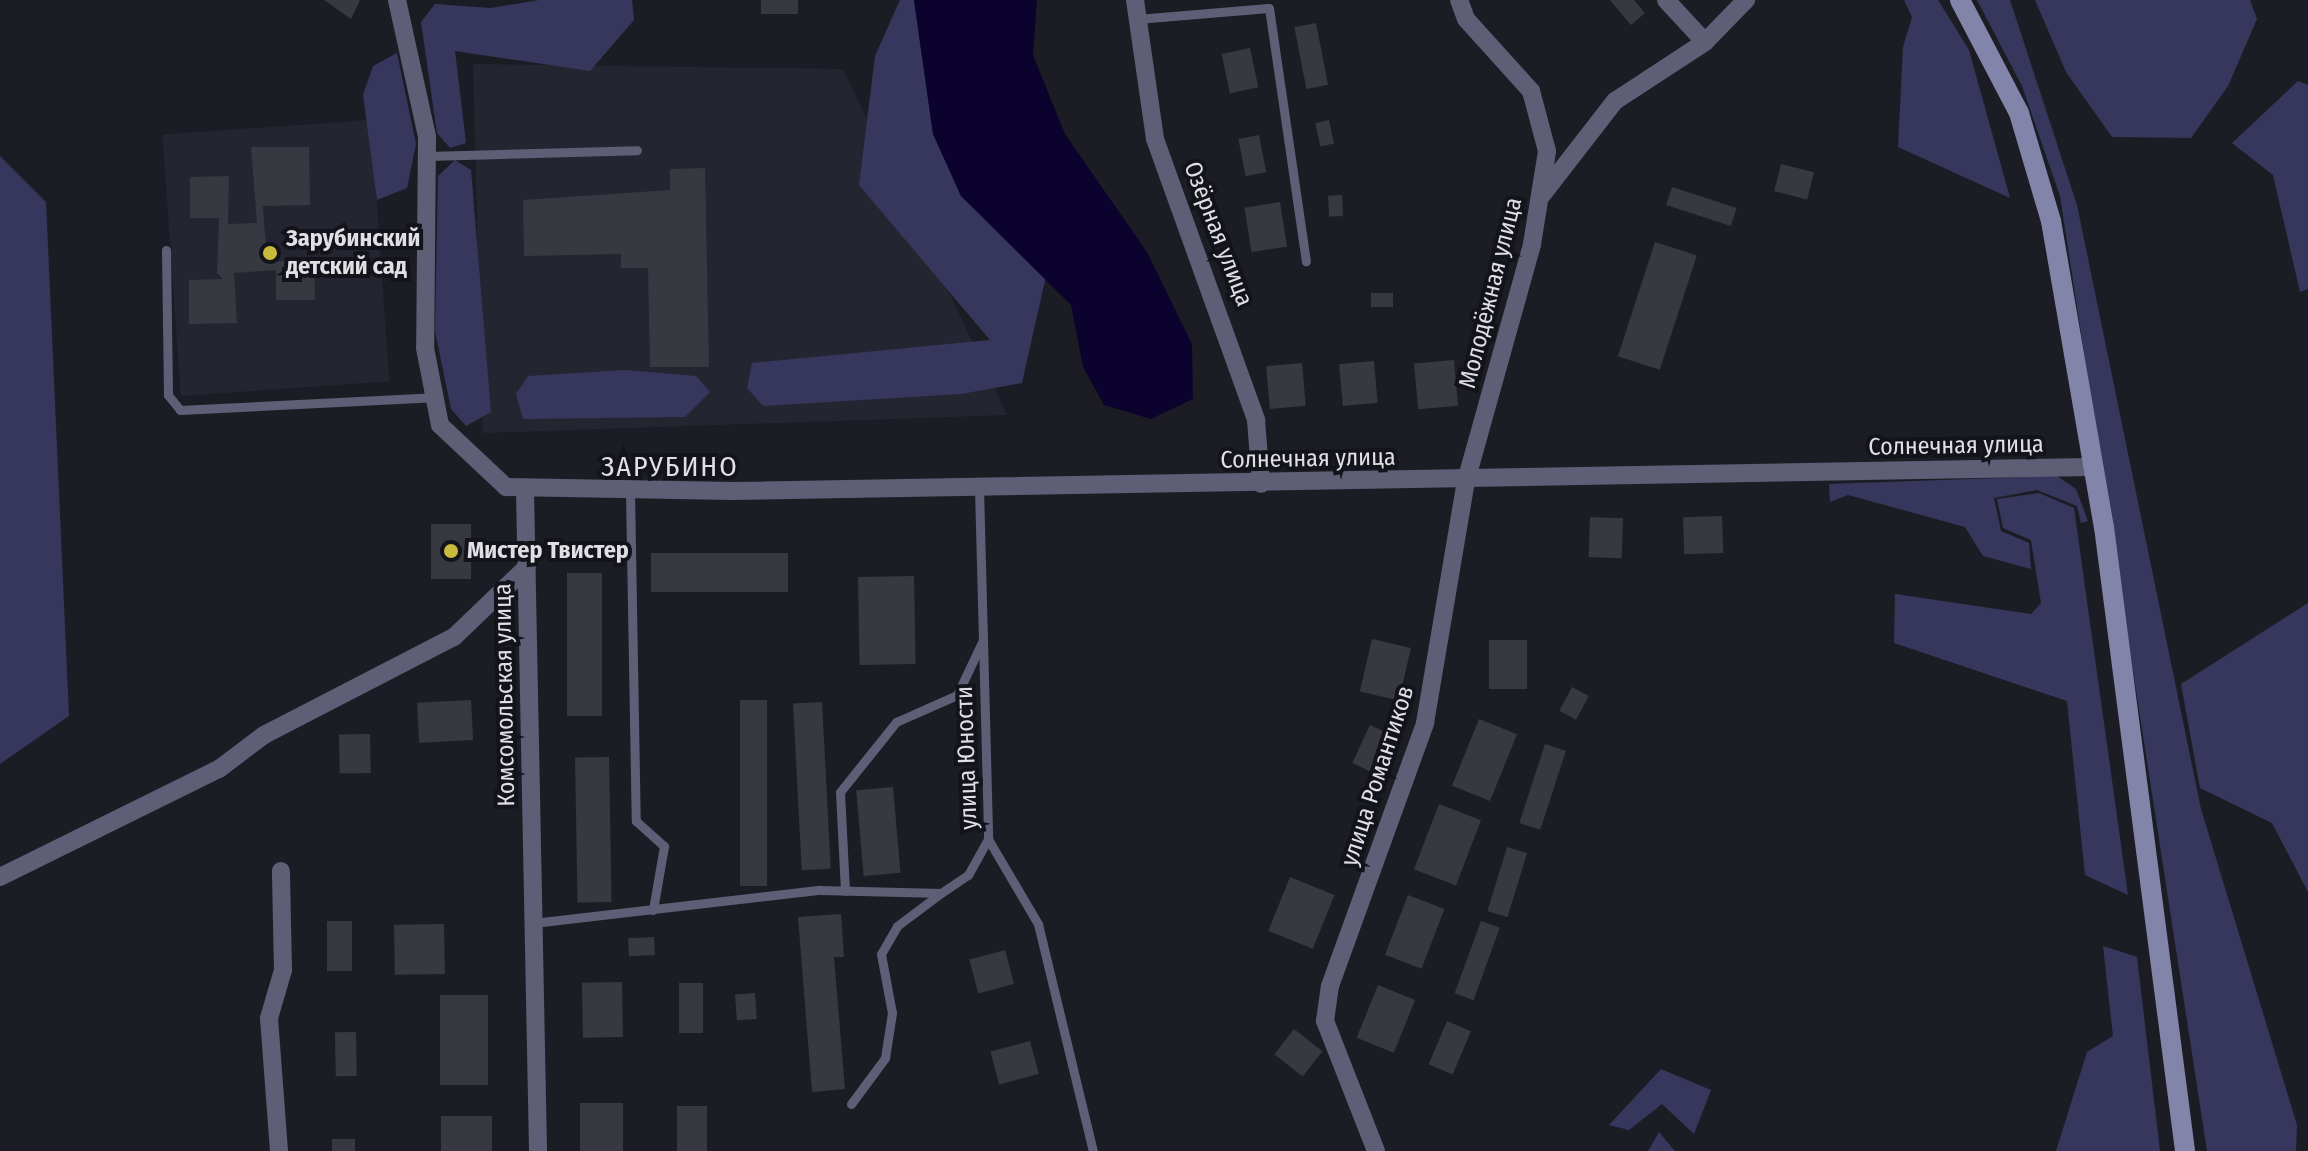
<!DOCTYPE html>
<meta charset="utf-8">
<style>
body{margin:0}
#map{position:relative;width:2308px;height:1151px;overflow:hidden;background:#1c1d24;font-family:"Fira Sans Condensed",sans-serif}
div>[style]{position:absolute}
.built>*{inset:0;background:#252532;transform-origin:0 0}
.green>*{inset:0;background:#37375d}
.water>*{inset:0;background:#0c022e}
.building>*{inset:0;background:#373840;transform-origin:0 0}
.service>*{height:9px;margin:-4.5px;padding:0 4.5px;transform-origin:4.5px;border-radius:4.5px;background:#5e5f76}
.minor>*{height:18px;margin:-9px;padding:0 9px;transform-origin:9px;border-radius:9px;background:#5e5f76}
.secondary>*{height:20px;margin:-10px;padding:0 10px;transform-origin:10px;border-radius:10px;background:#8384aa}
.dots>*{width:22px;height:22px;translate:-50% -50%;box-sizing:border-box;border:4px solid #13141b;border-radius:50%}
span{translate:-50% -50%;white-space:nowrap;text-align:center;line-height:1.15;-webkit-text-stroke:8px #13141b;paint-order:stroke}
.street-label{font-size:24px;color:#dfdfe4}
.poi-label{font-size:24px;color:#dfdfe4;font-weight:700}
.left{translate:0 -50%;text-align:left}
.quarter-label{font-size:28px;color:#dfdfe4;letter-spacing:2px}
</style>
<div id="map">
<div class="built">
<div style="clip-path:polygon(473px 64px,843px 69px,1007px 415px,483px 433px)"></div>
<div style="left:371px;top:120px;width:262px;height:209px;rotate:86deg"></div>
</div>
<div class="green">
<div style="clip-path:polygon(539px 0,632px 0,634px 20px,590px 71px,455px 51px,466px 143px,450px 148px,437px 133px,421px 22px,435px 4px,491px 8px)"></div>
<div style="clip-path:polygon(900px 0,914px 0,933px 134px,961px 196px,1046px 276px,1022px 383px,961px 394px,763px 406px,747px 388px,752px 363px,990px 340px,859px 185px,875px 56px)"></div>
<div style="clip-path:polygon(1904px 0,1938px 0,1969px 50px,2010px 198px,1898px 147px,1903px 47px,1912px 17px)"></div>
<div style="clip-path:polygon(1977px 0,2010px 0,2077px 205px,2201px 809px,2297px 1125px,2296px 1151px,2207px 1151px,2060px 196px,2022px 86px)"></div>
<div style="clip-path:polygon(2035px 0,2250px 0,2257px 19px,2228px 86px,2191px 138px,2112px 137px,2066px 72px)"></div>
<div style="clip-path:polygon(397px 53px,416px 144px,407px 188px,377px 200px,363px 95px,373px 66px)"></div>
<div style="clip-path:polygon(2298px 81px,2308px 85px,2308px 289px,2300px 292px,2273px 175px,2232px 143px)"></div>
<div style="clip-path:polygon(0 156px,46px 202px,69px 716px,0 764px)"></div>
<div style="clip-path:polygon(455px 160px,471px 170px,491px 412px,466px 426px,451px 409px,435px 331px,438px 176px)"></div>
<div style="clip-path:polygon(625px 370px,696px 376px,710px 392px,685px 417px,523px 419px,516px 394px,528px 376px)"></div>
<div style="clip-path:polygon(2057px 476px,2076px 489px,2088px 521px,2081px 523px,2077px 506px,2037px 490px,1994px 498px,2001px 531px,2029px 543px,2031px 569px,1983px 556px,1965px 527px,1848px 495px,1830px 502px,1829px 484px)"></div>
<div style="clip-path:polygon(2039px 493px,2074px 508px,2128px 895px,2085px 875px,2067px 701px,1894px 643px,1895px 594px,2031px 614px,2041px 603px,2031px 540px,2003px 528px,1997px 499px)"></div>
<div style="clip-path:polygon(2308px 603px,2308px 892px,2272px 823px,2200px 788px,2181px 684px)"></div>
<div style="clip-path:polygon(2103px 946px,2137px 957px,2160px 1151px,2056px 1151px,2087px 1052px,2113px 1036px)"></div>
<div style="clip-path:polygon(1661px 1069px,1711px 1090px,1694px 1134px,1662px 1104px,1629px 1130px,1609px 1125px)"></div>
<div style="clip-path:polygon(1659px 1132px,1675px 1151px,1648px 1151px)"></div>
</div>
<div class="water">
<div style="clip-path:polygon(914px 0,1037px 0,1033px 55px,1065px 134px,1147px 252px,1192px 344px,1193px 399px,1151px 419px,1104px 405px,1083px 367px,1071px 305px,961px 196px,933px 134px)"></div>
</div>
<div class="building">
<div style="clip-path:polygon(324px 0,360px 0,351px 19px)"></div>
<div style="left:761px;top:0;width:37px;height:14px"></div>
<div style="clip-path:polygon(1610px 0,1634px 0,1645px 13px,1631px 25px)"></div>
<div style="left:1316px;top:23px;width:63px;height:22px;rotate:79deg"></div>
<div style="left:1250px;top:48px;width:40px;height:29px;rotate:78deg"></div>
<div style="left:1329px;top:120px;width:24px;height:14px;rotate:78deg"></div>
<div style="left:1259px;top:135px;width:38px;height:21px;rotate:79deg"></div>
<div style="clip-path:polygon(251px 147px,309px 147px,310px 205px,263px 206px,264px 223px,268px 262px,314px 259px,315px 300px,276px 300px,276px 270px,234px 273px,237px 323px,189px 324px,189px 280px,223px 279px,217px 273px,219px 218px,190px 218px,190px 177px,229px 176px,228px 224px,257px 223px)"></div>
<div style="left:1781px;top:164px;width:34px;height:28px;rotate:14deg"></div>
<div style="clip-path:polygon(705px 168px,709px 367px,650px 367px,648px 268px,621px 268px,621px 254px,524px 256px,523px 200px,670px 190px,670px 169px)"></div>
<div style="left:1672px;top:187px;width:68px;height:19px;rotate:18deg"></div>
<div style="left:1342px;top:195px;width:21px;height:14px;rotate:87deg"></div>
<div style="left:1280px;top:202px;width:45px;height:36px;rotate:81deg"></div>
<div style="left:1655px;top:242px;width:44px;height:120px;rotate:18deg"></div>
<div style="left:1371px;top:293px;width:22px;height:14px"></div>
<div style="left:1454px;top:360px;width:46px;height:40px;rotate:85deg"></div>
<div style="left:1374px;top:361px;width:42px;height:35px;rotate:85deg"></div>
<div style="left:1302px;top:363px;width:43px;height:36px;rotate:85deg"></div>
<div style="left:1722px;top:516px;width:37px;height:39px;rotate:88deg"></div>
<div style="left:1590px;top:517px;width:33px;height:40px;rotate:2deg"></div>
<div style="left:431px;top:524px;width:40px;height:55px"></div>
<div style="left:788px;top:553px;width:39px;height:137px;rotate:90deg"></div>
<div style="left:567px;top:573px;width:35px;height:143px"></div>
<div style="left:914px;top:576px;width:88px;height:56px;rotate:89deg"></div>
<div style="left:1372px;top:639px;width:40px;height:54px;rotate:13deg"></div>
<div style="left:1489px;top:640px;width:38px;height:49px"></div>
<div style="left:1572px;top:687px;width:19px;height:27px;rotate:28deg"></div>
<div style="left:471px;top:700px;width:40px;height:54px;rotate:87deg"></div>
<div style="left:740px;top:700px;width:27px;height:186px"></div>
<div style="left:822px;top:702px;width:167px;height:29px;rotate:87deg"></div>
<div style="left:1479px;top:719px;width:41px;height:72px;rotate:22deg"></div>
<div style="left:1370px;top:725px;width:31px;height:42px;rotate:25deg"></div>
<div style="left:370px;top:734px;width:39px;height:31px;rotate:89deg"></div>
<div style="left:1545px;top:744px;width:22px;height:83px;rotate:18deg"></div>
<div style="left:609px;top:757px;width:145px;height:34px;rotate:89deg"></div>
<div style="left:893px;top:787px;width:86px;height:37px;rotate:85deg"></div>
<div style="left:1439px;top:804px;width:45px;height:70px;rotate:21deg"></div>
<div style="left:1507px;top:847px;width:21px;height:67px;rotate:17deg"></div>
<div style="left:1290px;top:877px;width:48px;height:58px;rotate:22deg"></div>
<div style="left:1408px;top:895px;width:39px;height:64px;rotate:21deg"></div>
<div style="clip-path:polygon(841px 914px,844px 957px,834px 957px,845px 1089px,812px 1092px,798px 917px)"></div>
<div style="left:327px;top:921px;width:25px;height:50px"></div>
<div style="left:1481px;top:921px;width:20px;height:77px;rotate:20deg"></div>
<div style="left:444px;top:924px;width:50px;height:50px;rotate:89deg"></div>
<div style="left:654px;top:937px;width:18px;height:26px;rotate:87deg"></div>
<div style="left:1005px;top:950px;width:35px;height:37px;rotate:75deg"></div>
<div style="left:622px;top:982px;width:55px;height:40px;rotate:89deg"></div>
<div style="left:679px;top:983px;width:24px;height:50px"></div>
<div style="left:1378px;top:985px;width:40px;height:57px;rotate:22deg"></div>
<div style="left:755px;top:993px;width:26px;height:20px;rotate:86deg"></div>
<div style="left:440px;top:995px;width:48px;height:90px"></div>
<div style="left:1447px;top:1021px;width:26px;height:47px;rotate:23deg"></div>
<div style="left:1294px;top:1029px;width:36px;height:32px;rotate:38deg"></div>
<div style="left:356px;top:1032px;width:44px;height:21px;rotate:89deg"></div>
<div style="left:1030px;top:1041px;width:34px;height:41px;rotate:75deg"></div>
<div style="left:580px;top:1103px;width:43px;height:48px"></div>
<div style="left:677px;top:1106px;width:30px;height:45px"></div>
<div style="left:441px;top:1116px;width:51px;height:35px"></div>
<div style="left:332px;top:1139px;width:23px;height:12px"></div>
</div>
<div class="service">
<div style="left:1137px;top:19px;width:132px;rotate:-4.8deg"></div>
<div style="left:1269px;top:8px;width:256px;rotate:81.7deg"></div>
<div style="left:427px;top:156px;width:210px;rotate:-1.6deg"></div>
<div style="left:166px;top:250px;width:145px;rotate:89.2deg"></div>
<div style="left:168px;top:395px;width:19px;rotate:51deg"></div>
<div style="left:180px;top:410px;width:254px;rotate:-2.9deg"></div>
<div style="left:979px;top:488px;width:351px;rotate:88.5deg"></div>
<div style="left:988px;top:839px;width:99px;rotate:59.5deg"></div>
<div style="left:1038px;top:924px;width:234px;rotate:76.4deg"></div>
<div style="left:630px;top:491px;width:330px;rotate:89deg"></div>
<div style="left:636px;top:821px;width:38px;rotate:42deg"></div>
<div style="left:664px;top:846px;width:65px;rotate:99.8deg"></div>
<div style="left:845px;top:891px;width:99px;rotate:-92.9deg"></div>
<div style="left:840px;top:792px;width:90px;rotate:-51.3deg"></div>
<div style="left:896px;top:722px;width:67px;rotate:-23.9deg"></div>
<div style="left:957px;top:695px;width:59px;rotate:-64.7deg"></div>
<div style="left:533px;top:923px;width:289px;rotate:-6.6deg"></div>
<div style="left:820px;top:890px;width:121px;rotate:1.4deg"></div>
<div style="left:941px;top:893px;width:32px;rotate:-34deg"></div>
<div style="left:968px;top:875px;width:41px;rotate:-60.9deg"></div>
<div style="left:851px;top:1104px;width:57px;rotate:-53.5deg"></div>
<div style="left:885px;top:1058px;width:46px;rotate:-81.2deg"></div>
<div style="left:892px;top:1013px;width:60px;rotate:-100.6deg"></div>
<div style="left:881px;top:954px;width:32px;rotate:-60deg"></div>
<div style="left:897px;top:926px;width:55px;rotate:-36.9deg"></div>
</div>
<div class="minor">
<div style="left:397px;top:0;width:140px;rotate:77.6deg"></div>
<div style="left:427px;top:137px;width:211px;rotate:90.5deg"></div>
<div style="left:425px;top:348px;width:78px;rotate:79deg"></div>
<div style="left:440px;top:425px;width:91px;rotate:43.2deg"></div>
<div style="left:506px;top:487px;width:227px;rotate:1deg"></div>
<div style="left:733px;top:491px;width:1358px;rotate:-1.01deg"></div>
<div style="left:1135px;top:0;width:140px;rotate:81.8deg"></div>
<div style="left:1155px;top:139px;width:299px;rotate:70.2deg"></div>
<div style="left:1256px;top:420px;width:64px;rotate:85.5deg"></div>
<div style="left:1666px;top:0;width:57px;rotate:47.1deg"></div>
<div style="left:1542px;top:195px;width:119px;rotate:-52.2deg"></div>
<div style="left:1615px;top:101px;width:108px;rotate:-33.2deg"></div>
<div style="left:1705px;top:42px;width:59px;rotate:-45.7deg"></div>
<div style="left:525px;top:491px;width:660px;rotate:88.87deg"></div>
<div style="left:0;top:877px;width:244px;rotate:-26.3deg"></div>
<div style="left:219px;top:769px;width:56px;rotate:-37.1deg"></div>
<div style="left:264px;top:735px;width:214px;rotate:-27.3deg"></div>
<div style="left:454px;top:637px;width:101px;rotate:-43.8deg"></div>
<div style="left:279px;top:1151px;width:133px;rotate:-94.3deg"></div>
<div style="left:269px;top:1018px;width:50px;rotate:-73.7deg"></div>
<div style="left:283px;top:970px;width:99px;rotate:-91.2deg"></div>
<div style="left:1376px;top:1151px;width:140px;rotate:-111.4deg"></div>
<div style="left:1325px;top:1021px;width:35px;rotate:-82deg"></div>
<div style="left:1330px;top:986px;width:280px;rotate:-70.1deg"></div>
<div style="left:1425px;top:723px;width:245px;rotate:-80.4deg"></div>
<div style="left:1466px;top:481px;width:246px;rotate:-74.4deg"></div>
<div style="left:1532px;top:244px;width:94px;rotate:-80.8deg"></div>
<div style="left:1547px;top:151px;width:62px;rotate:-104.9deg"></div>
<div style="left:1531px;top:91px;width:97px;rotate:-132.1deg"></div>
<div style="left:1466px;top:19px;width:20px;rotate:-110deg"></div>
</div>
<div class="secondary">
<div style="left:1960px;top:0;width:127px;rotate:62.4deg"></div>
<div style="left:2019px;top:113px;width:113px;rotate:73.5deg"></div>
<div style="left:2051px;top:221px;width:311px;rotate:80.2deg"></div>
<div style="left:2104px;top:527px;width:629px;rotate:82.6deg"></div>
</div>
<div class="dots">
<div style="left:270px;top:253px;background:#c8bb3b"></div>
<div style="left:451px;top:551px;background:#c8bb3b"></div>
</div>
<div class="street-label">
<span style="left:1218px;top:234px;rotate:69deg">Озёрная улица</span>
<span style="left:1491px;top:293px;rotate:-76deg">Молодёжная улица</span>
<span style="left:1956px;top:446px;rotate:-1deg">Солнечная улица</span>
<span style="left:1308px;top:459px;rotate:-1deg">Солнечная улица</span>
<span style="left:505px;top:695px;rotate:-91deg">Комсомольская улица</span>
<span style="left:967px;top:758px;rotate:-92deg">улица Юности</span>
<span style="left:1378px;top:776px;rotate:-72deg">улица Романтиков</span>
</div>
<div class="poi-label">
<span class="left" style="left:286px;top:253px">Зарубинский<br>детский сад</span>
<span class="left" style="left:467px;top:551px">Мистер Твистер</span>
</div>
<div class="quarter-label">
<span style="left:670px;top:467px">ЗАРУБИНО</span>
</div>
</div>
